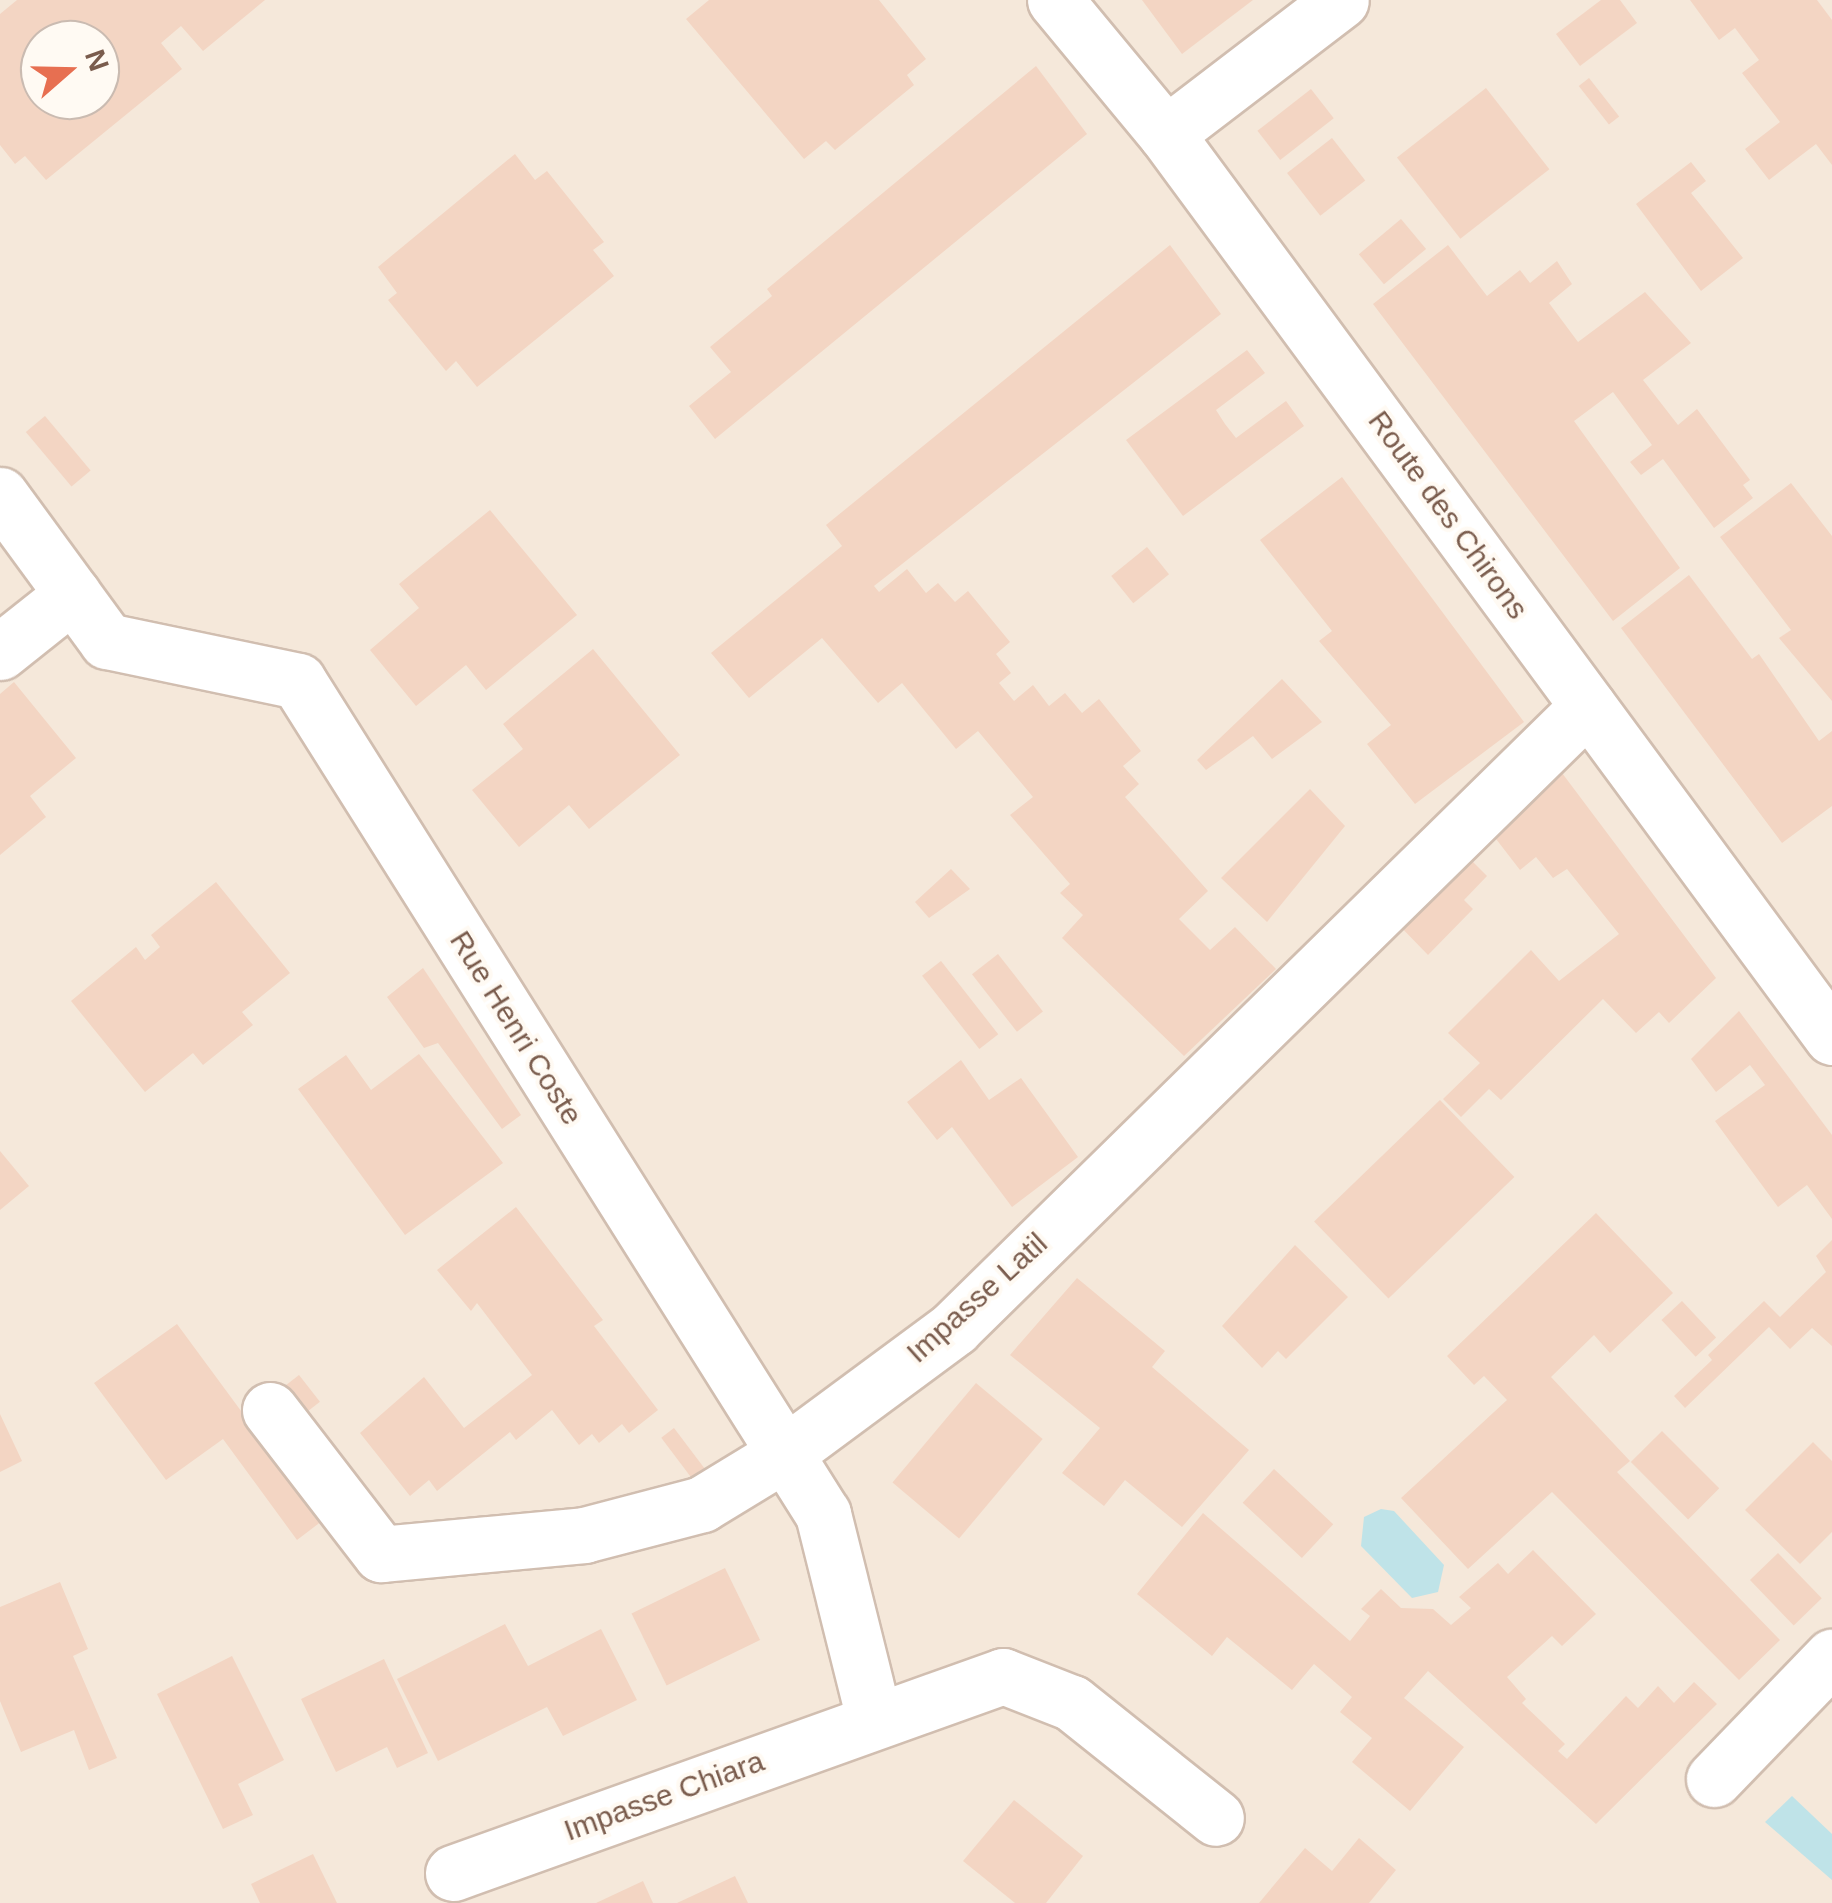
<!DOCTYPE html>
<style>
body{margin:0}
#map{position:relative;width:1832px;height:1903px;overflow:hidden;background:#fdf6ec;font-family:Arial,sans-serif}
div>[style]{position:absolute}
.residential>*{inset:0;background:#f5e8da}
.water>*{inset:0;background:#bfe3e8}
.building>*{inset:0;background:#f3d5c3;transform-origin:0 0}
.roads{filter:drop-shadow(2px 0 #d1beb0) drop-shadow(-2px 0 #d1beb0) drop-shadow(0 2px #d1beb0) drop-shadow(0 -2px #d1beb0)}
.minor>*{height:55px;margin:-27.5px;padding:0 27.5px;transform-origin:27.5px;border-radius:27.5px;background:#fff}
.tertiary>*{height:55px;margin:-27.5px;padding:0 27.5px;transform-origin:27.5px;border-radius:27.5px;background:#fff}
span{translate:-50% -50%;white-space:nowrap;text-align:center;line-height:1.15;-webkit-text-stroke:8px #fffaf3;paint-order:stroke}
.street-label{font-size:30px;color:#7a5c4d}
.north{position:absolute;left:20px;top:20px;width:100px;height:100px;box-sizing:border-box;background:#fffaf3;border:2px solid #cabbb1;border-radius:50%;rotate:70deg;font-size:28px;font-weight:700;line-height:40px;text-align:center;color:#7a5c4d}
.north::after{content:'';display:block;margin:auto;width:35px;height:45px;background:#e76f51;clip-path:polygon(50% 0,100% 100%,50% 72%,0 100%)}
</style>
<div id="map">
<div class="residential">
<div style="clip-path:polygon(evenodd,0 0,1832px 0,1832px 1903px,0 1903px,0 0,40px 40px,100px 40px,100px 100px,40px 100px,40px 40px)"></div>
</div>
<div class="water">
<div style="clip-path:polygon(1381px 1509px,1394px 1511px,1444px 1565px,1438px 1592px,1412px 1598px,1361px 1546px,1364px 1517px)"></div>
<div style="clip-path:polygon(1792px 1796px,1832px 1834px,1832px 1880px,1765px 1822px)"></div>
</div>
<div class="building">
<div style="clip-path:polygon(evenodd,17px 0,265px 0,203px 51px,181px 26px,161px 43px,182px 69px,46px 180px,25px 156px,15px 164px,0 145px,0 14px,17px 0,40px 40px,100px 40px,100px 100px,40px 100px,40px 40px)"></div>
<div style="clip-path:polygon(709px 0,879px 0,926px 59px,907px 75px,914px 85px,835px 150px,826px 141px,804px 159px,686px 19px)"></div>
<div style="clip-path:polygon(1142px 0,1253px 0,1182px 54px)"></div>
<div style="clip-path:polygon(1601px 0,1620px 0,1637px 23px,1580px 66px,1556px 34px)"></div>
<div style="clip-path:polygon(1690px 0,1817px 0,1832px 20px,1832px 165px,1816px 144px,1769px 180px,1745px 149px,1780px 122px,1742px 73px,1759px 60px,1735px 28px,1719px 40px)"></div>
<div style="clip-path:polygon(1036px 66px,1087px 134px,715px 439px,689px 406px,731px 372px,710px 347px,772px 296px,767px 289px)"></div>
<div style="left:1589px;top:78px;width:49px;height:13px;rotate:52deg"></div>
<div style="left:1486px;top:88px;width:103px;height:113px;rotate:52deg"></div>
<div style="left:1311px;top:89px;width:37px;height:68px;rotate:52deg"></div>
<div style="left:1332px;top:138px;width:54px;height:57px;rotate:52deg"></div>
<div style="clip-path:polygon(515px 154px,535px 180px,547px 171px,604px 242px,593px 250px,614px 276px,477px 387px,456px 361px,446px 371px,388px 300px,397px 293px,378px 267px)"></div>
<div style="clip-path:polygon(1691px 162px,1706px 181px,1691px 193px,1743px 258px,1701px 291px,1636px 204px)"></div>
<div style="left:1401px;top:219px;width:39px;height:55px;rotate:50deg"></div>
<div style="clip-path:polygon(1170px 245px,1221px 314px,874px 586px,879px 592px,907px 569px,926px 593px,938px 583px,955px 602px,968px 591px,1010px 642px,996px 654px,1011px 673px,999px 683px,1014px 701px,1033px 685px,1049px 706px,1065px 693px,1082px 713px,1099px 699px,1141px 751px,1123px 766px,1139px 784px,1125px 797px,1208px 891px,1179px 919px,1210px 950px,1235px 927px,1276px 969px,1184px 1056px,1062px 938px,1083px 915px,1060px 893px,1070px 884px,1010px 815px,1033px 797px,978px 731px,956px 749px,902px 683px,878px 703px,822px 638px,749px 698px,711px 653px,842px 546px,826px 525px)"></div>
<div style="clip-path:polygon(1448px 245px,1487px 296px,1520px 270px,1530px 283px,1557px 261px,1572px 284px,1549px 303px,1578px 342px,1645px 292px,1691px 343px,1643px 380px,1678px 425px,1697px 409px,1750px 480px,1743px 485px,1753px 498px,1714px 528px,1663px 459px,1641px 475px,1630px 462px,1652px 445px,1613px 392px,1574px 421px,1680px 568px,1613px 621px,1373px 304px)"></div>
<div style="clip-path:polygon(1247px 350px,1265px 373px,1216px 410px,1225px 424px,1236px 438px,1286px 401px,1304px 426px,1183px 516px,1126px 440px)"></div>
<div style="left:45px;top:416px;width:71px;height:25px;rotate:50deg"></div>
<div style="clip-path:polygon(1342px 477px,1524px 722px,1415px 804px,1367px 744px,1391px 725px,1319px 641px,1332px 631px,1260px 540px)"></div>
<div style="clip-path:polygon(1791px 483px,1832px 536px,1832px 701px,1779px 638px,1791px 630px,1720px 537px)"></div>
<div style="clip-path:polygon(490px 510px,577px 615px,486px 690px,466px 665px,416px 706px,370px 650px,419px 608px,399px 584px)"></div>
<div style="left:1147px;top:547px;width:35px;height:46px;rotate:51deg"></div>
<div style="clip-path:polygon(1689px 575px,1752px 659px,1759px 654px,1819px 741px,1832px 731px,1832px 806px,1782px 843px,1621px 628px)"></div>
<div style="clip-path:polygon(593px 649px,680px 755px,589px 829px,569px 805px,519px 847px,472px 790px,523px 749px,503px 724px)"></div>
<div style="clip-path:polygon(1282px 679px,1322px 722px,1272px 759px,1253px 736px,1206px 770px,1197px 760px)"></div>
<div style="clip-path:polygon(14px 682px,76px 758px,30px 796px,46px 817px,0 855px,0 694px)"></div>
<div style="clip-path:polygon(1553px 761px,1716px 978px,1669px 1023px,1659px 1012px,1636px 1033px,1603px 999px,1501px 1100px,1489px 1089px,1461px 1117px,1443px 1099px,1480px 1063px,1448px 1033px,1531px 950px,1559px 981px,1619px 934px,1567px 869px,1553px 878px,1536px 857px,1520px 870px,1486px 826px)"></div>
<div style="clip-path:polygon(1310px 789px,1345px 826px,1267px 922px,1221px 878px)"></div>
<div style="clip-path:polygon(1462px 851px,1487px 876px,1464px 900px,1473px 909px,1428px 955px,1394px 920px)"></div>
<div style="clip-path:polygon(951px 869px,970px 889px,929px 918px,915px 902px)"></div>
<div style="clip-path:polygon(216px 882px,290px 973px,242px 1012px,253px 1025px,203px 1065px,193px 1053px,145px 1092px,71px 1001px,136px 947px,145px 960px,160px 947px,151px 935px)"></div>
<div style="left:998px;top:954px;width:73px;height:33px;rotate:52deg"></div>
<div style="left:941px;top:961px;width:93px;height:24px;rotate:52deg"></div>
<div style="clip-path:polygon(423px 968px,521px 1115px,502px 1129px,438px 1043px,424px 1048px,387px 997px)"></div>
<div style="clip-path:polygon(1739px 1011px,1832px 1135px,1832px 1219px,1807px 1185px,1778px 1207px,1715px 1121px,1765px 1085px,1750px 1065px,1716px 1092px,1691px 1059px)"></div>
<div style="clip-path:polygon(419px 1054px,503px 1163px,405px 1235px,298px 1089px,346px 1055px,371px 1090px)"></div>
<div style="clip-path:polygon(961px 1060px,989px 1100px,1021px 1078px,1078px 1157px,1012px 1207px,952px 1127px,937px 1140px,907px 1102px)"></div>
<div style="left:1440px;top:1100px;width:107px;height:175px;rotate:46deg"></div>
<div style="clip-path:polygon(0 1151px,29px 1186px,0 1210px)"></div>
<div style="clip-path:polygon(516px 1207px,603px 1320px,594px 1326px,658px 1410px,629px 1433px,622px 1424px,599px 1443px,592px 1434px,579px 1445px,552px 1410px,516px 1440px,510px 1432px,437px 1491px,429px 1480px,410px 1496px,360px 1433px,424px 1377px,464px 1428px,532px 1375px,477px 1303px,471px 1311px,437px 1270px)"></div>
<div style="clip-path:polygon(1596px 1213px,1673px 1293px,1610px 1353px,1594px 1335px,1551px 1377px,1630px 1461px,1617px 1472px,1780px 1640px,1739px 1680px,1552px 1492px,1468px 1569px,1401px 1498px,1507px 1400px,1484px 1376px,1474px 1385px,1447px 1356px)"></div>
<div style="clip-path:polygon(1832px 1240px,1832px 1346px,1812px 1328px,1790px 1349px,1769px 1327px,1685px 1408px,1674px 1396px,1712px 1360px,1708px 1355px,1764px 1301px,1780px 1317px,1826px 1272px,1816px 1256px)"></div>
<div style="clip-path:polygon(1295px 1245px,1348px 1297px,1286px 1359px,1278px 1351px,1262px 1368px,1222px 1326px)"></div>
<div style="clip-path:polygon(1077px 1278px,1165px 1351px,1152px 1367px,1249px 1450px,1182px 1527px,1125px 1480px,1104px 1506px,1062px 1473px,1100px 1428px,1010px 1355px)"></div>
<div style="left:1682px;top:1301px;width:50px;height:28px;rotate:47deg"></div>
<div style="clip-path:polygon(177px 1324px,322px 1521px,297px 1540px,223px 1439px,166px 1480px,94px 1383px)"></div>
<div style="left:299px;top:1375px;width:34px;height:28px;rotate:52deg"></div>
<div style="left:976px;top:1383px;width:87px;height:130px;rotate:40deg"></div>
<div style="clip-path:polygon(0 1414px,22px 1461px,0 1472px)"></div>
<div style="left:674px;top:1428px;width:53px;height:16px;rotate:53deg"></div>
<div style="left:1662px;top:1431px;width:81px;height:44px;rotate:45deg"></div>
<div style="clip-path:polygon(1813px 1442px,1832px 1461px,1832px 1532px,1800px 1564px,1745px 1510px)"></div>
<div style="left:1274px;top:1469px;width:81px;height:46px;rotate:43deg"></div>
<div style="clip-path:polygon(1203px 1513px,1350px 1641px,1370px 1616px,1361px 1609px,1381px 1589px,1401px 1608px,1433px 1609px,1451px 1625px,1471px 1608px,1459px 1597px,1498px 1563px,1508px 1574px,1533px 1550px,1596px 1614px,1562px 1646px,1552px 1636px,1507px 1677px,1526px 1699px,1522px 1703px,1565px 1744px,1558px 1751px,1567px 1759px,1626px 1696px,1638px 1708px,1658px 1686px,1674px 1703px,1694px 1682px,1717px 1704px,1596px 1824px,1428px 1671px,1404px 1698px,1464px 1747px,1410px 1811px,1352px 1762px,1372px 1738px,1340px 1712px,1352px 1697px,1314px 1664px,1292px 1690px,1227px 1637px,1212px 1656px,1137px 1594px)"></div>
<div style="left:1778px;top:1553px;width:63px;height:39px;rotate:46deg"></div>
<div style="left:725px;top:1568px;width:80px;height:104px;rotate:64deg"></div>
<div style="clip-path:polygon(60px 1582px,88px 1649px,73px 1656px,117px 1758px,89px 1770px,74px 1730px,21px 1752px,0 1701px,0 1607px)"></div>
<div style="clip-path:polygon(505px 1624px,528px 1666px,601px 1629px,637px 1700px,563px 1736px,547px 1707px,438px 1761px,397px 1679px)"></div>
<div style="clip-path:polygon(232px 1656px,284px 1760px,238px 1784px,253px 1815px,223px 1829px,157px 1694px)"></div>
<div style="clip-path:polygon(384px 1659px,428px 1753px,397px 1768px,387px 1747px,336px 1772px,301px 1699px)"></div>
<div style="clip-path:polygon(1014px 1800px,1083px 1856px,1046px 1903px,1015px 1903px,963px 1861px)"></div>
<div style="clip-path:polygon(1359px 1838px,1396px 1870px,1369px 1903px,1259px 1903px,1305px 1848px,1332px 1871px)"></div>
<div style="clip-path:polygon(313px 1854px,337px 1903px,260px 1903px,251px 1884px)"></div>
<div style="clip-path:polygon(735px 1876px,748px 1903px,677px 1903px)"></div>
<div style="clip-path:polygon(643px 1881px,653px 1903px,596px 1903px)"></div>
</div>
<div class="roads">
<div class="minor">
<div style="left:1166px;top:134px;width:220px;rotate:-37.4deg"></div>
<div style="left:0;top:495px;width:181px;rotate:53.8deg"></div>
<div style="left:107px;top:641px;width:195px;rotate:11.8deg"></div>
<div style="left:298px;top:681px;width:985px;rotate:57.78deg"></div>
<div style="left:823px;top:1514px;width:211px;rotate:76deg"></div>
<div style="left:0;top:652px;width:93px;rotate:-38.5deg"></div>
<div style="left:270px;top:1410px;width:182px;rotate:52.4deg"></div>
<div style="left:381px;top:1554px;width:204px;rotate:-5.3deg"></div>
<div style="left:584px;top:1535px;width:122px;rotate:-14.7deg"></div>
<div style="left:702px;top:1504px;width:96px;rotate:-31.4deg"></div>
<div style="left:784px;top:1454px;width:212px;rotate:-36.5deg"></div>
<div style="left:954px;top:1328px;width:888px;rotate:-44.45deg"></div>
<div style="left:1714px;top:1779px;width:170px;rotate:-46deg"></div>
<div style="left:453px;top:1873px;width:584px;rotate:-19.71deg"></div>
<div style="left:1003px;top:1676px;width:74px;rotate:21.4deg"></div>
<div style="left:1072px;top:1703px;width:184px;rotate:38.6deg"></div>
</div>
<div class="tertiary">
<div style="left:1055px;top:0;width:174px;rotate:50.4deg"></div>
<div style="left:1166px;top:134px;width:1122px;rotate:53.59deg"></div>
</div>
</div>
<div class="street-label">
<span style="left:1448px;top:515px;rotate:54deg">Route des Chirons</span>
<span style="left:516px;top:1028px;rotate:58deg">Rue Henri Coste</span>
<span style="left:977px;top:1298px;rotate:-42deg">Impasse Latil</span>
<span style="left:664px;top:1796px;rotate:-20deg">Impasse Chiara</span>
</div>
<div class="north">N</div>
</div>
